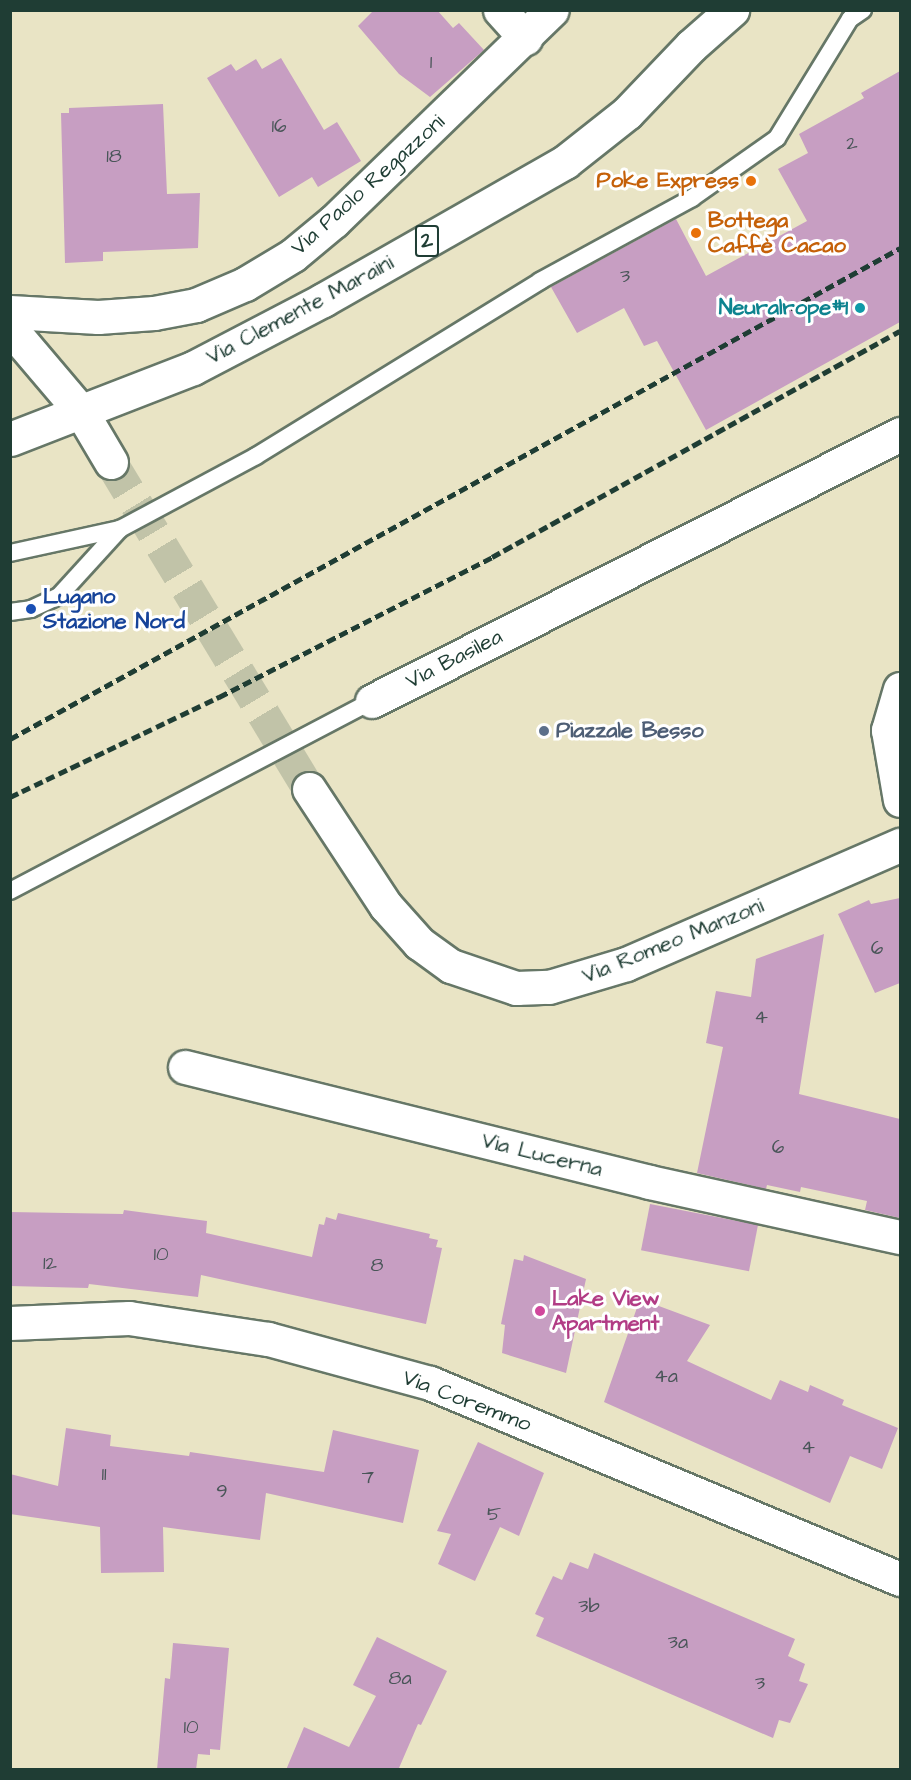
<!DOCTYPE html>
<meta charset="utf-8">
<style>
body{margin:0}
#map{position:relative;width:911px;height:1780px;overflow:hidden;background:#e9e4c5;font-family:"Architects Daughter",sans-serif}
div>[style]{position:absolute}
.building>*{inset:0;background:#c79ec2;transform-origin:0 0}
.secondary-tunnel>*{height:33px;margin-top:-16.5px;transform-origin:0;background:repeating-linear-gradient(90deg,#c1c3a8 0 33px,transparent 0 49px)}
.roads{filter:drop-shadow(2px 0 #667767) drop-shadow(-2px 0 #667767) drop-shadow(0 2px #667767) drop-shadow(0 -2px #667767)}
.lane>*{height:16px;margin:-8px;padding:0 8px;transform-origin:8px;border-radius:8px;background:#fff}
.street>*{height:33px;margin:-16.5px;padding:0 16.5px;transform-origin:16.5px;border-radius:16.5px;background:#fff}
.secondary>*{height:33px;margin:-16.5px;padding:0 16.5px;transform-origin:16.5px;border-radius:16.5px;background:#fff}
.primary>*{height:33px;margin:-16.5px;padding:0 16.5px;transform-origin:16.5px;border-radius:16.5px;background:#fff}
.rail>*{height:4.5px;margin-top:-2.25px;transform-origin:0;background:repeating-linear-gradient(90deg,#1f3d34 0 9px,transparent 0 13.5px)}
.dots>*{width:16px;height:16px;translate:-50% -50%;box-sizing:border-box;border:3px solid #fff;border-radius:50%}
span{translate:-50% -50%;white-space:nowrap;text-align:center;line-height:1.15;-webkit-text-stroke:6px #fff;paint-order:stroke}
.number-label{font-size:20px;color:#495558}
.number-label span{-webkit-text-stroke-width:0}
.shield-label span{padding:2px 4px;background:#fff;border:2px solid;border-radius:4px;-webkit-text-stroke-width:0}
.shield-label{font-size:21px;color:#1f3d34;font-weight:700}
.food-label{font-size:22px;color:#c56008;font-weight:700}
.right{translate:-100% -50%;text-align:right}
.left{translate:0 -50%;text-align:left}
.street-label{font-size:22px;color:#1f3d34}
.culture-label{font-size:22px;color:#0d838f;font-weight:700}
.transit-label{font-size:22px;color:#164399;font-weight:700}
.service-label{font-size:22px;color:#4e5e75;font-weight:700}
.hotel-label{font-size:22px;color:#b23c85;font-weight:700}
.frame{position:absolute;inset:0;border:12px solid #1f3d34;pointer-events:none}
</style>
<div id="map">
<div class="building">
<div style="clip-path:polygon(374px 10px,437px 10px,453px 28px,459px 23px,484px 50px,430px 97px,399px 74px,358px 26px)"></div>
<div style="clip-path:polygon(281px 58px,324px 130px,337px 122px,361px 161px,318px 187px,312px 177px,279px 197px,207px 78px,231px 64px,236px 71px,256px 59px,262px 69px)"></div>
<div style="clip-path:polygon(900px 71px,900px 322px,706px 430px,657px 341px,644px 346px,624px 308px,577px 333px,551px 287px,676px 219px,706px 276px,807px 221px,778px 169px,808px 153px,799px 134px,864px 98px,861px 93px)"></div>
<div style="clip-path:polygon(163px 104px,167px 194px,200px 193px,198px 248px,103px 252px,103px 261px,65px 263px,61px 113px,69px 113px,69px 108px)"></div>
<div style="clip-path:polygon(900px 898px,900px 983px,875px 993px,838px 914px,869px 900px,871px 904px)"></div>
<div style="clip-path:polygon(824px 934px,799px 1094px,900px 1119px,900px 1218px,865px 1210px,867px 1201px,801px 1187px,800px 1192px,767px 1185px,766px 1189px,697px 1173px,723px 1047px,706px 1043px,716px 991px,751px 997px,756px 959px)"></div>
<div style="left:650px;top:1204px;width:110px;height:47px;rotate:11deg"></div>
<div style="clip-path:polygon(124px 1210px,207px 1221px,206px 1233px,312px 1257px,319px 1224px,324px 1225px,326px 1217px,336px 1220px,338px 1213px,430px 1234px,429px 1238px,438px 1240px,436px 1247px,442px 1248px,426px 1324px,201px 1275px,198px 1297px,89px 1284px,88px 1288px,10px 1286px,10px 1212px,123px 1214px)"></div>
<div style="clip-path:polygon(524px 1255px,586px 1279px,566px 1373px,502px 1353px,505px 1325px,501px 1324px,514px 1259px,523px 1261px)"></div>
<div style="clip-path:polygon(640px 1299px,710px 1325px,687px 1361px,771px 1400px,780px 1380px,808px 1392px,810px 1385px,844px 1400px,842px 1405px,898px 1428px,882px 1469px,850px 1456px,830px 1503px,604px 1402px)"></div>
<div style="clip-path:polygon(66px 1428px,111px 1435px,110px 1446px,189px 1456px,190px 1452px,324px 1472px,333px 1430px,419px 1450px,403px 1523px,266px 1493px,260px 1540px,163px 1527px,164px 1572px,101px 1573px,100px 1527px,10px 1514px,10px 1474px,58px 1486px)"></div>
<div style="clip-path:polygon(478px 1442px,544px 1473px,519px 1536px,500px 1527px,475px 1581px,438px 1564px,451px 1534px,437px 1531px)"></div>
<div style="clip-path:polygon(594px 1553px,795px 1639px,788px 1656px,805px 1664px,799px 1681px,808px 1684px,790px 1723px,779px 1720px,773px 1738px,536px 1636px,544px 1618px,535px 1614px,553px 1576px,562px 1580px,570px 1562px,588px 1569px)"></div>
<div style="clip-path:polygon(377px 1637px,447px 1671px,421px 1725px,418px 1724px,399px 1768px,402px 1770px,286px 1770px,304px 1727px,349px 1747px,376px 1696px,353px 1685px)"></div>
<div style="clip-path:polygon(173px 1643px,229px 1648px,220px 1750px,210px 1749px,210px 1755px,198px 1754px,196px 1770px,157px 1770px,165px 1678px,170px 1679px)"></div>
</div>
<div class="secondary-tunnel">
<div style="left:111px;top:462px;width:382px;rotate:58.8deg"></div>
</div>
<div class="roads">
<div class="lane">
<div style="left:10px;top:553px;width:113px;rotate:-12.3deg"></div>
<div style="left:120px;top:529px;width:154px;rotate:-28.2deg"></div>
<div style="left:256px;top:456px;width:334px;rotate:-31.6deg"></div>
<div style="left:540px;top:281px;width:173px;rotate:-28.6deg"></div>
<div style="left:692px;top:198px;width:104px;rotate:-35.2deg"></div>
<div style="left:777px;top:138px;width:140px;rotate:-58.5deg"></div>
<div style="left:850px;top:19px;width:16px;rotate:-35deg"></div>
<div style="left:10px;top:612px;width:21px;rotate:-8deg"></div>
<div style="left:31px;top:609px;width:31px;rotate:-25deg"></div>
<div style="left:59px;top:596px;width:91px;rotate:-47.7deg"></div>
<div style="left:10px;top:891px;width:409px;rotate:-27.7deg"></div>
</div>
<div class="street">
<div style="left:500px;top:10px;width:38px;rotate:48deg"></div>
<div style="left:10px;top:312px;width:88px;rotate:3.3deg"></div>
<div style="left:98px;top:317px;width:56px;rotate:-4.1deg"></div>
<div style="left:154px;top:313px;width:43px;rotate:-10.8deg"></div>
<div style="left:196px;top:305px;width:53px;rotate:-23.2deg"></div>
<div style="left:245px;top:284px;width:56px;rotate:-31.1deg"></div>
<div style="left:293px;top:255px;width:53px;rotate:-39.7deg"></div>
<div style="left:334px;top:221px;width:303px;rotate:-44.1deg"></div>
<div style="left:372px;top:701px;width:592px;rotate:-26.82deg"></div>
<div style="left:185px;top:1067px;width:478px;rotate:13.9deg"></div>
<div style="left:649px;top:1182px;width:257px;rotate:12.4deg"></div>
<div style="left:10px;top:1323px;width:119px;rotate:-2.4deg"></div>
<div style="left:129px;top:1318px;width:141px;rotate:8.6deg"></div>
<div style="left:268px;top:1339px;width:168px;rotate:15.2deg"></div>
<div style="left:430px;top:1383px;width:509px;rotate:22.64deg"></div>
</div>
<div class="secondary">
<div style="left:10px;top:328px;width:111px;rotate:49.7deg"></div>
<div style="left:82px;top:413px;width:57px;rotate:59.4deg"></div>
<div style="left:900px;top:689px;width:43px;rotate:106.3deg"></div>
<div style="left:888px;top:730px;width:71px;rotate:80.3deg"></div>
<div style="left:309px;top:789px;width:140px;rotate:56.7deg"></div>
<div style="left:386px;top:906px;width:50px;rotate:48.3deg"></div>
<div style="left:419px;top:943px;width:39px;rotate:36deg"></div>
<div style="left:451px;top:966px;width:69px;rotate:18.7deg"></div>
<div style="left:516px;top:988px;width:33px;rotate:-2deg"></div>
<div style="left:549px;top:987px;width:80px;rotate:-16.6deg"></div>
<div style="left:626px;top:964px;width:299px;rotate:-23.5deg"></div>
</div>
<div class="primary">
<div style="left:10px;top:439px;width:196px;rotate:-21.2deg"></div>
<div style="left:193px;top:368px;width:147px;rotate:-27.6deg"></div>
<div style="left:323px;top:300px;width:279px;rotate:-29.7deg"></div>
<div style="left:565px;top:162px;width:79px;rotate:-38.3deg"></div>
<div style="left:627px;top:113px;width:93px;rotate:-46.3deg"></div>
<div style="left:691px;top:46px;width:55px;rotate:-41.3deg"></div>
</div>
</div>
<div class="rail">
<div style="left:10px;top:739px;width:1016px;rotate:-28.88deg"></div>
<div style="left:10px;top:797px;width:232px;rotate:-25.6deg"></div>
<div style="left:219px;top:697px;width:307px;rotate:-27.1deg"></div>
<div style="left:492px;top:557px;width:466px;rotate:-29deg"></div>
</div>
<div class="dots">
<div style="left:751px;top:181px;background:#e8710a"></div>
<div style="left:696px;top:233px;background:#e8710a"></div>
<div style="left:860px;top:308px;background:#0f9aa8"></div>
<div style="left:31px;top:609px;background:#1a4fb4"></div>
<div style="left:544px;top:731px;background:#5c6f8a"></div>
<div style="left:540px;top:1311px;background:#d1479c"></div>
</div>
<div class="number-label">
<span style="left:431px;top:62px">1</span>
<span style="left:279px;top:126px">16</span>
<span style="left:852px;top:143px">2</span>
<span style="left:114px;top:156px">18</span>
<span style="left:625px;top:276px">3</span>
<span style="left:877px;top:948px">6</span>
<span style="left:761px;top:1017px">4</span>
<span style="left:778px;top:1147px">6</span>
<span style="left:161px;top:1254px">10</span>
<span style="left:50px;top:1263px">12</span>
<span style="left:377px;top:1265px">8</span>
<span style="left:666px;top:1376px">4a</span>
<span style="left:808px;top:1447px">4</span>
<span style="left:104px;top:1474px">11</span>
<span style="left:368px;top:1477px">7</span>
<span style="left:222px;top:1491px">9</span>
<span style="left:494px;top:1514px">5</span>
<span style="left:589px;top:1606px">3b</span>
<span style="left:678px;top:1642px">3a</span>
<span style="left:400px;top:1678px">8a</span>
<span style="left:760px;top:1683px">3</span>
<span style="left:191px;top:1727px">10</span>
</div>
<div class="shield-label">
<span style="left:427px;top:241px">2</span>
</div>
<div class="food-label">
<span class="right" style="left:739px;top:181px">Poke Express</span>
<span class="left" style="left:708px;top:233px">Bottega<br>Caffè Cacao</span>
</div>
<div class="street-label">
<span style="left:368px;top:185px;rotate:-42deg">Via Paolo Regazzoni</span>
<span style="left:300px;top:310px;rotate:-28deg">Via Clemente Maraini</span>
<span style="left:454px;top:659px;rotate:-27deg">Via Basilea</span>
<span style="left:673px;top:941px;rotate:-22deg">Via Romeo Manzoni</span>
<span style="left:542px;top:1155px;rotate:14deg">Via Lucerna</span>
<span style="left:467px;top:1401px;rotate:21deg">Via Coremmo</span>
</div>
<div class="culture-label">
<span class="right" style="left:848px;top:308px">Neuralrope#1</span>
</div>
<div class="transit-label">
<span class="left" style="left:43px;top:609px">Lugano<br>Stazione Nord</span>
</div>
<div class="service-label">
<span class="left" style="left:556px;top:731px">Piazzale Besso</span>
</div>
<div class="hotel-label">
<span class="left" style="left:552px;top:1311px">Lake View<br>Apartment</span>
</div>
<div class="frame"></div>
</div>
